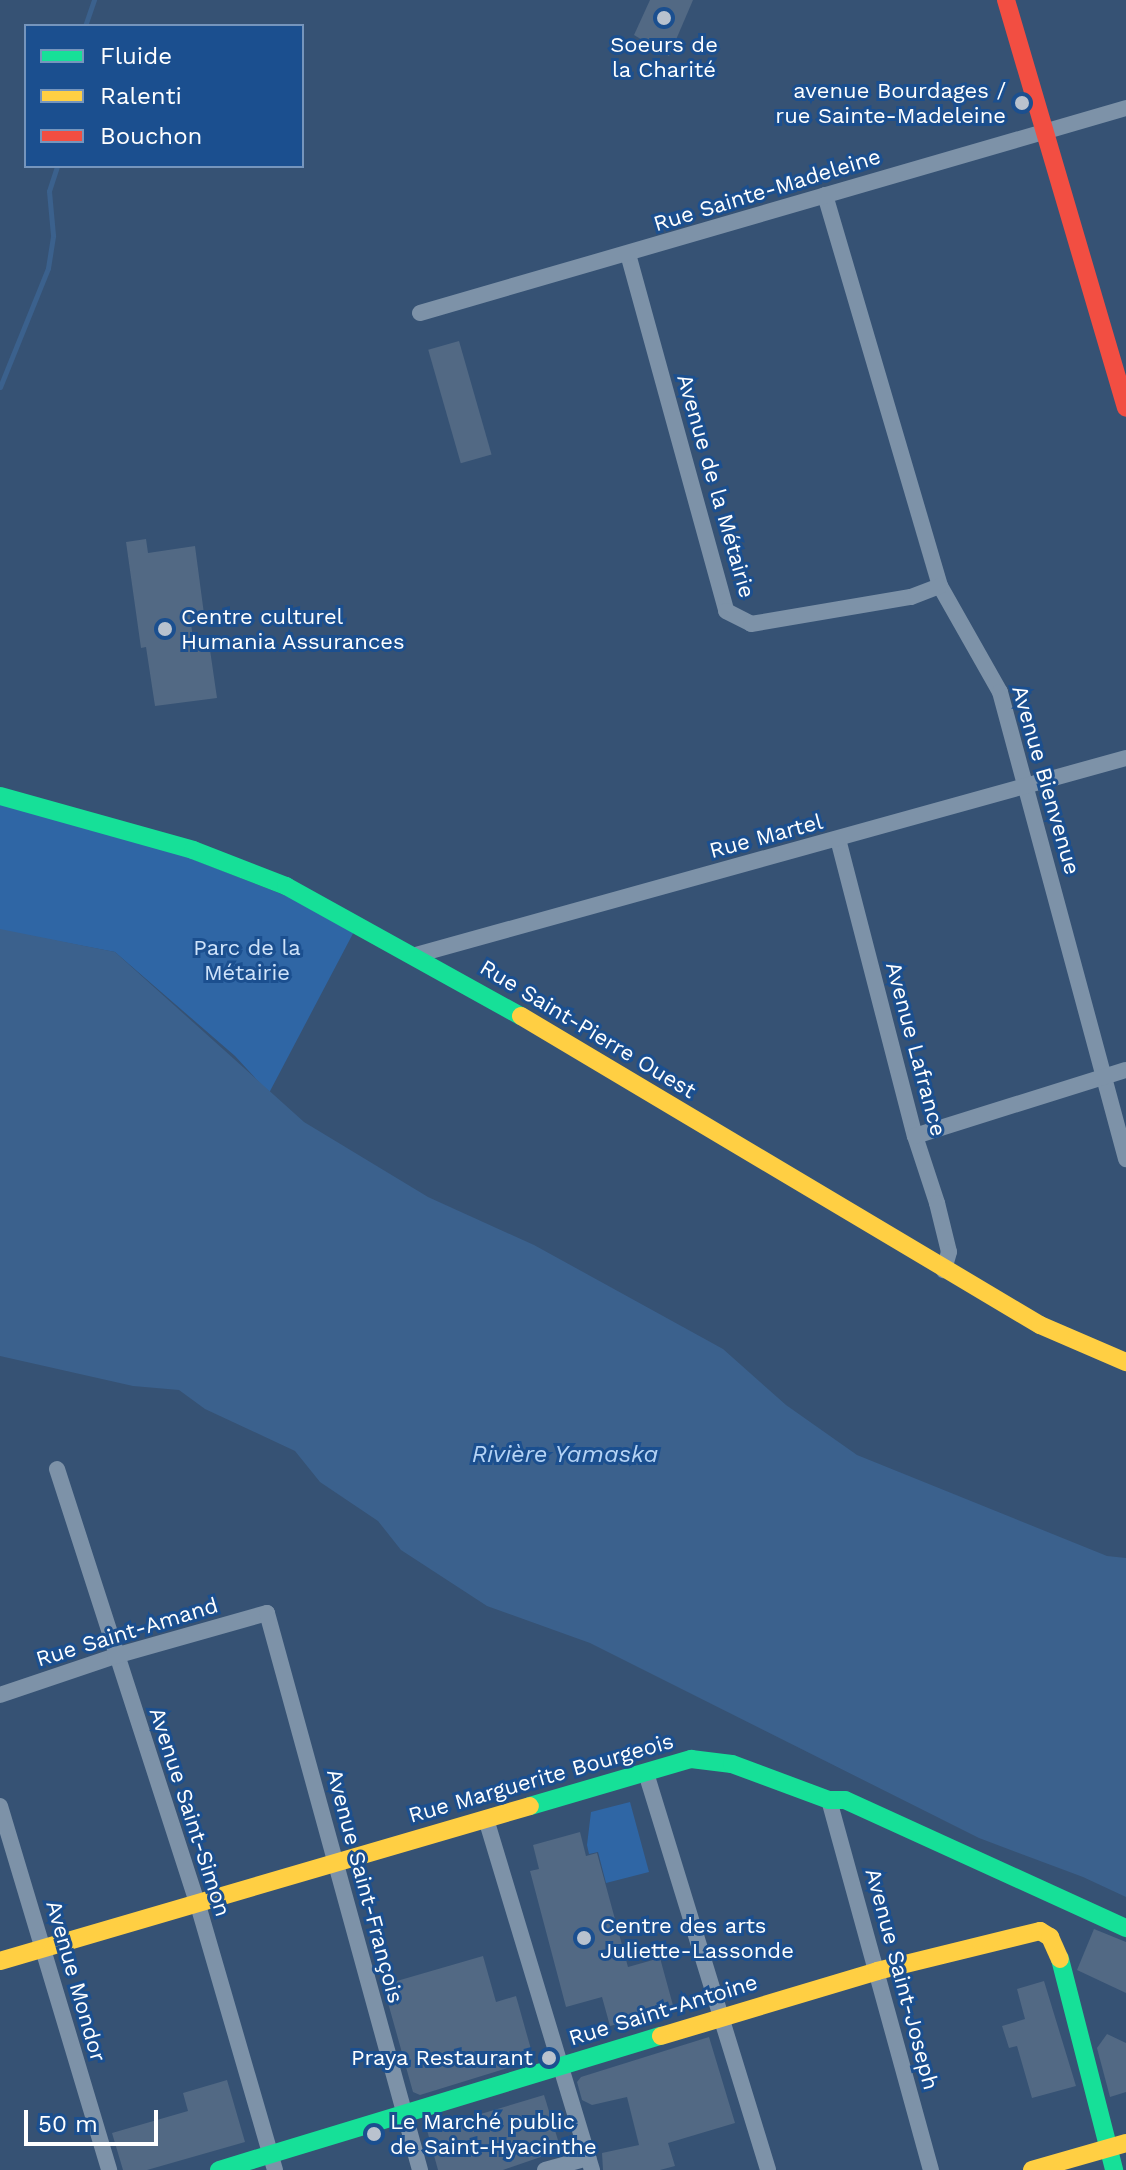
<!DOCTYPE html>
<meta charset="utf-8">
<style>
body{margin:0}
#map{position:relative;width:1126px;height:2170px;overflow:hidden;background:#365274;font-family:"Work Sans",sans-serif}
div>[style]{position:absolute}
.green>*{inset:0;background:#2f66a5}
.water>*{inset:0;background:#3b618d}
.stream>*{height:5px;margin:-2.5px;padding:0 2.5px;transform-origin:2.5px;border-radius:2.5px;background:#3b618d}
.building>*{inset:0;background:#526984;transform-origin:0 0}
.street>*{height:16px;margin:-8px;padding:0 8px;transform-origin:8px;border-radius:8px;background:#7d92a8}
.fast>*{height:18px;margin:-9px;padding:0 9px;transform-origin:9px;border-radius:9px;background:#16e098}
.slow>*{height:18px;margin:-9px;padding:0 9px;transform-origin:9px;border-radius:9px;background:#ffcf43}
.jam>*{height:18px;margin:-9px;padding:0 9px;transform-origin:9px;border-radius:9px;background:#f24e42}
.dots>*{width:22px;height:22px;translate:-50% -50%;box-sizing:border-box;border:4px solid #1b4f8f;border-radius:50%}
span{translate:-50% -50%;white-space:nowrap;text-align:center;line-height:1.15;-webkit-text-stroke:6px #1b4f8f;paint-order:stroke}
.poi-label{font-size:22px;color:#fff}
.right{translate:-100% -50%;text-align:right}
.left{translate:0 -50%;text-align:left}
.street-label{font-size:22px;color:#fff}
.park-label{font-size:22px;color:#cfe3fa}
.water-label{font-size:24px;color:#b5d3f5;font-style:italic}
.legend{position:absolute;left:24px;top:24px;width:280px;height:144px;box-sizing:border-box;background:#1b4f8f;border:2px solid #7695bc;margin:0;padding:10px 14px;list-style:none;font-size:24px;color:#fff}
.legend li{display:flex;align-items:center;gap:16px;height:40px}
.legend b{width:40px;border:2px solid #7695bc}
.scale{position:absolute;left:24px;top:2110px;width:134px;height:36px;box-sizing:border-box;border:4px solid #fff;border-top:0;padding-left:10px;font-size:24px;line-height:28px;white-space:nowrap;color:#fff;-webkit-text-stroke:6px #1b4f8f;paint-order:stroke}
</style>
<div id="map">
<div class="green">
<div style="clip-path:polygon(0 796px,100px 823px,358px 924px,269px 1093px,235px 1056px,115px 952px,0 930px)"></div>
<div style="clip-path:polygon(630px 1802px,649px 1872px,606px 1883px,598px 1852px,589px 1854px,587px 1845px,591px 1812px)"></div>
</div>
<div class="water">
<div style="clip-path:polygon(0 929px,115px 952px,304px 1122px,428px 1197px,534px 1245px,723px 1349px,786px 1405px,857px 1455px,1107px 1556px,1126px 1558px,1126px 1897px,1083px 1877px,979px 1838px,590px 1643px,487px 1606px,401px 1550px,378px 1521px,320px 1482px,295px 1451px,205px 1409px,179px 1390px,133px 1386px,0 1356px)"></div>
</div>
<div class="stream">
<div style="left:85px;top:26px;width:28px;rotate:-71deg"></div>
<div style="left:0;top:387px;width:128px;rotate:-68deg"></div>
<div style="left:48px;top:268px;width:33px;rotate:-81deg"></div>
<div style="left:53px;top:235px;width:44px;rotate:-95.2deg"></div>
<div style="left:49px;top:191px;width:26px;rotate:-72deg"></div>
</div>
<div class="building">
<div style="clip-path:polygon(650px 0,693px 0,669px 56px,634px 35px)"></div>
<div style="left:459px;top:341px;width:118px;height:32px;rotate:74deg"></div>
<div style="clip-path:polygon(146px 539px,148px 553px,195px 546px,204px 614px,190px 616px,194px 646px,209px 643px,217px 698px,155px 706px,146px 647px,141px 648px,126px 542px)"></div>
<div style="clip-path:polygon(580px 1832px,586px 1856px,597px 1853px,628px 1967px,660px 1958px,674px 2009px,610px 2026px,602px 1997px,566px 2007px,530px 1871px,539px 1869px,533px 1845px)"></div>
<div style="clip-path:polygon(1094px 1929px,1126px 1942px,1126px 1993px,1077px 1970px)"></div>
<div style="clip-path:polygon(483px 1956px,496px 2002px,516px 1996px,534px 2060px,420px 2095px,413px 2092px,383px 1985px)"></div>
<div style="clip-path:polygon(1044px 1981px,1076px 2086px,1032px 2098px,1017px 2046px,1009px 2048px,1002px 2026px,1025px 2019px,1017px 1989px)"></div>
<div style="clip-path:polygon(1107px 2034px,1126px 2043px,1126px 2092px,1110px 2097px,1097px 2048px)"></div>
<div style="clip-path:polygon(709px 2037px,735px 2123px,668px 2143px,675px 2166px,660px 2170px,603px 2170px,602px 2153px,639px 2145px,627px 2097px,592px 2105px,582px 2100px,577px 2082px,581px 2077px)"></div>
<div style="clip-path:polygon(227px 2080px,245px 2142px,147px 2170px,123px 2170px,112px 2133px,188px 2111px,183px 2093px)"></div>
<div style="clip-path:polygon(544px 2095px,561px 2150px,503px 2170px,438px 2170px,427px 2130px)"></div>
</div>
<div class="street">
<div style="left:825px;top:195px;width:408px;rotate:73.6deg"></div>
<div style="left:940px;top:586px;width:122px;rotate:60.5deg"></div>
<div style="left:1000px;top:692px;width:484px;rotate:74.9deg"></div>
<div style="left:628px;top:254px;width:370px;rotate:74.6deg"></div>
<div style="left:726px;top:611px;width:28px;rotate:27deg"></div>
<div style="left:751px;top:624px;width:162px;rotate:-9.6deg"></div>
<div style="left:911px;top:597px;width:31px;rotate:-21deg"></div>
<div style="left:420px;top:313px;width:735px;rotate:-16.19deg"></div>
<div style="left:838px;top:839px;width:307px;rotate:75.5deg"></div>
<div style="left:915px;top:1136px;width:71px;rotate:71.8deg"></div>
<div style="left:937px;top:1203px;width:50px;rotate:76.2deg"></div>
<div style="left:949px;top:1252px;width:19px;rotate:106deg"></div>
<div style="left:416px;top:955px;width:737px;rotate:-15.51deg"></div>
<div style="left:915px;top:1136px;width:221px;rotate:-17.4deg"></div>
<div style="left:57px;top:1469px;width:458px;rotate:72.1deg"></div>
<div style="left:198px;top:1905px;width:276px;rotate:73.8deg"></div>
<div style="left:0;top:1695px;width:121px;rotate:-18.7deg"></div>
<div style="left:115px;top:1656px;width:158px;rotate:-15.8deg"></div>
<div style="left:267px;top:1613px;width:578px;rotate:74.64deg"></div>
<div style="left:646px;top:1773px;width:415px;rotate:72.9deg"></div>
<div style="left:829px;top:1800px;width:384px;rotate:74.6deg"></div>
<div style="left:0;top:1806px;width:380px;rotate:73.3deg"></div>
<div style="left:486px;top:1819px;width:367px;rotate:73.2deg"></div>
<div style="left:545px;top:2170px;width:45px;rotate:-15.6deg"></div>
</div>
<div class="fast">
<div style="left:0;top:796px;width:200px;rotate:15.6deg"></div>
<div style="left:193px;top:850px;width:100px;rotate:21.2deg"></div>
<div style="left:286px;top:886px;width:269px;rotate:29deg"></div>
<div style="left:530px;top:1806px;width:168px;rotate:-16.3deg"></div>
<div style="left:691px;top:1759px;width:41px;rotate:7deg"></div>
<div style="left:732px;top:1764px;width:103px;rotate:20.4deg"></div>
<div style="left:829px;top:1800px;width:16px"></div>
<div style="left:845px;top:1800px;width:309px;rotate:24.5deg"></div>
<div style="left:1060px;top:1959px;width:218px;rotate:75.6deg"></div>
<div style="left:219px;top:2170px;width:462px;rotate:-16.9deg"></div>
</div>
<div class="slow">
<div style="left:521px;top:1016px;width:604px;rotate:30.77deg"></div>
<div style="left:1040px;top:1325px;width:94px;rotate:23.3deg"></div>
<div style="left:0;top:1961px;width:552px;rotate:-16.3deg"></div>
<div style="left:661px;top:2036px;width:226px;rotate:-16.7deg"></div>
<div style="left:877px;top:1971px;width:168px;rotate:-13.8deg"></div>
<div style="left:1040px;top:1931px;width:12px;rotate:31deg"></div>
<div style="left:1050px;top:1937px;width:24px;rotate:66deg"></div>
<div style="left:1032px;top:2170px;width:98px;rotate:-16deg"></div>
</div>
<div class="jam">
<div style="left:1006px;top:0;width:425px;rotate:73.6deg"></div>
</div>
<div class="dots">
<div style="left:664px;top:18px;background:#b9c2ce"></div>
<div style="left:1022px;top:103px;background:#b9c2ce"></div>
<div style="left:165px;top:629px;background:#b9c2ce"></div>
<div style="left:584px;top:1938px;background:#b9c2ce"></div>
<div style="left:549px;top:2058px;background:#b9c2ce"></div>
<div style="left:374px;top:2134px;background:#b9c2ce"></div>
</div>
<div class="poi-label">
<span style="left:664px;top:57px">Soeurs de<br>la Charité</span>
<span class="right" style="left:1006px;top:103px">avenue Bourdages /<br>rue Sainte-Madeleine</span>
<span class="left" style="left:181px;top:629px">Centre culturel<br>Humania Assurances</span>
<span class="left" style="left:600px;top:1938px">Centre des arts<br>Juliette-Lassonde</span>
<span class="right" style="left:533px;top:2058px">Praya Restaurant</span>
<span class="left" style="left:390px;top:2134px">Le Marché public<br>de Saint-Hyacinthe</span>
</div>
<div class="street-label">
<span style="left:767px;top:190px;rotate:-17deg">Rue Sainte-Madeleine</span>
<span style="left:716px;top:486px;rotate:74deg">Avenue de la Métairie</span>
<span style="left:1046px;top:780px;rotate:74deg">Avenue Bienvenue</span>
<span style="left:766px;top:836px;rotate:-15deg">Rue Martel</span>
<span style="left:588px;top:1029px;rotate:31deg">Rue Saint-Pierre Ouest</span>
<span style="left:916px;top:1049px;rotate:75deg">Avenue Lafrance</span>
<span style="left:127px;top:1632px;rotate:-17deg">Rue Saint-Amand</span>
<span style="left:541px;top:1778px;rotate:-16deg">Rue Marguerite Bourgeois</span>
<span style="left:190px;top:1812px;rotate:72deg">Avenue Saint-Simon</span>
<span style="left:365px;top:1886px;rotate:75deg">Avenue Saint-François</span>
<span style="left:902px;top:1979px;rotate:75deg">Avenue Saint-Joseph</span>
<span style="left:76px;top:1981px;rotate:74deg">Avenue Mondor</span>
<span style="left:663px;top:2010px;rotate:-17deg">Rue Saint-Antoine</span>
</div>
<div class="park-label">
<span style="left:247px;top:960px">Parc de la<br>Métairie</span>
</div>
<div class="water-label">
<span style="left:565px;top:1455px">Rivière Yamaska</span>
</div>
<ul class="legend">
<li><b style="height:10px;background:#16e098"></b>Fluide</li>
<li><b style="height:10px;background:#ffcf43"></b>Ralenti</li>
<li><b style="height:10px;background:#f24e42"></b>Bouchon</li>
</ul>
<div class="scale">50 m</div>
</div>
